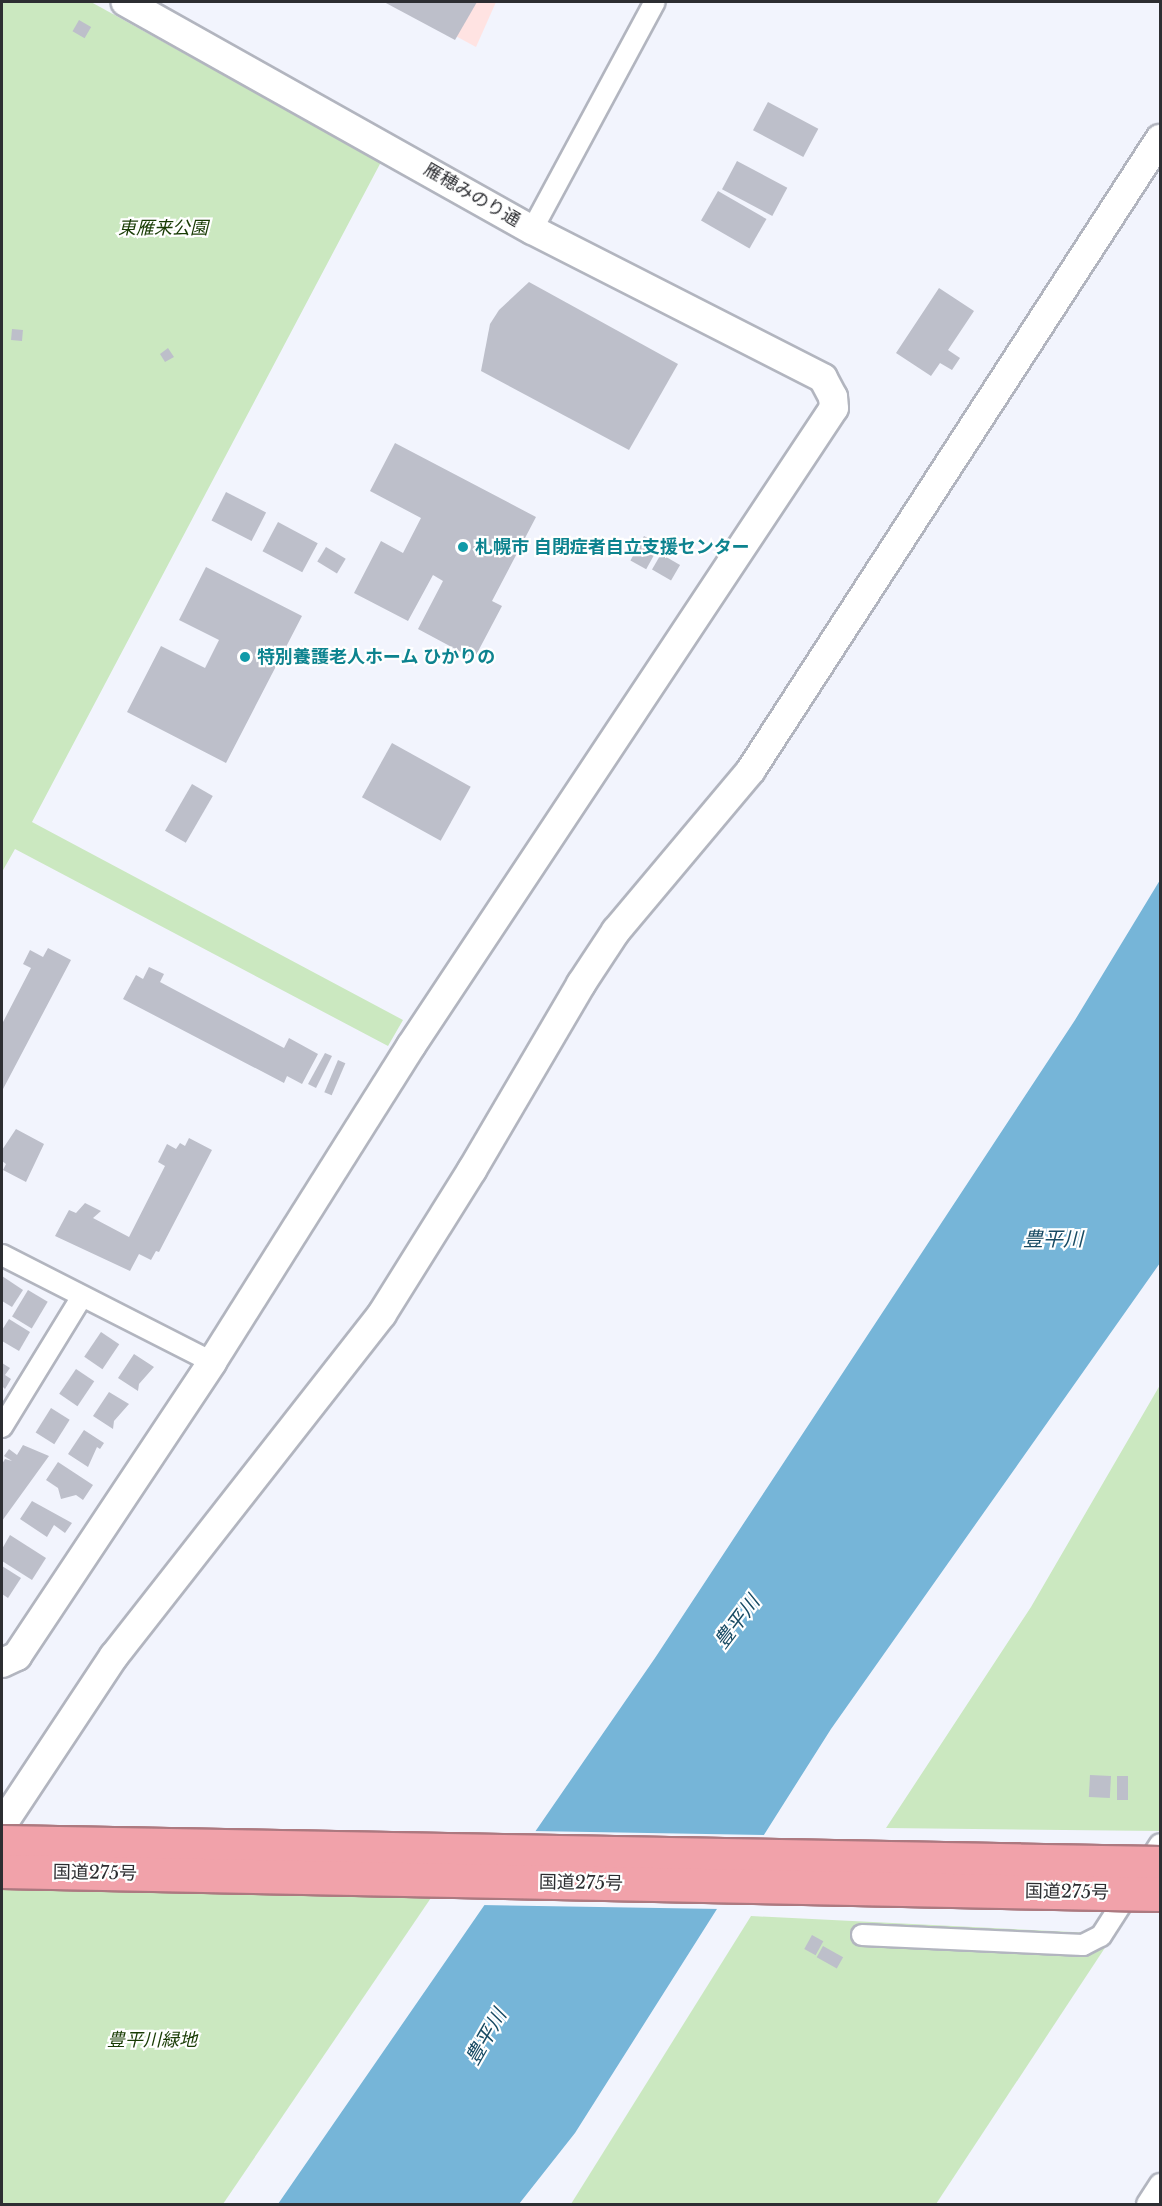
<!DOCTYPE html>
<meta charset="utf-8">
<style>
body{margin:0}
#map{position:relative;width:1162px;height:2206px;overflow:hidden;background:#f2f4fd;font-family:"Libre Baskerville","Noto Sans JP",serif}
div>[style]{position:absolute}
.commercial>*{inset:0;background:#ffe3e2}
.green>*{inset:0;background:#cbe8c0}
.water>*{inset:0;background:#76b5d8}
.pier>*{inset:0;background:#f2f4fd}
.building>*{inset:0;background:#bdbfca;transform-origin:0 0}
.roads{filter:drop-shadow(2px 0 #b2b5bf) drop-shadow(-2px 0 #b2b5bf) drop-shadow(0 2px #b2b5bf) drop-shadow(0 -2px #b2b5bf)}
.street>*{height:20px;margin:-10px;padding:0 10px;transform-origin:10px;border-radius:10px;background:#fff}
.secondary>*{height:28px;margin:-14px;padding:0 14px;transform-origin:14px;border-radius:14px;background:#fff}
.bridges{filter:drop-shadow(2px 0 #ac7980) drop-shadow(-2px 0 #ac7980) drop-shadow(0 2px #ac7980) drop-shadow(0 -2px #ac7980)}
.highway-bridge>*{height:33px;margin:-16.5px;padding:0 16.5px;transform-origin:16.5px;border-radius:16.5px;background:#f1a2aa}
.dots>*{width:16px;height:16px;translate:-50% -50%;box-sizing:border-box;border:3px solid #fff;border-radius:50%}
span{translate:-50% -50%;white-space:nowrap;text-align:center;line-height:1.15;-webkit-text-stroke:4.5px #fff;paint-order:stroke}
.street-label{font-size:18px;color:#2d2e32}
.park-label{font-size:18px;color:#183b04;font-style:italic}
.culture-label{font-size:18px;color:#0d838f;font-weight:700}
.left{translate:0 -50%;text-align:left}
.water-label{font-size:20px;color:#174a63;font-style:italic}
.frame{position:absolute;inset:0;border:3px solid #2d2e32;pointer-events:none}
</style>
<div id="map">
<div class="commercial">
<div style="clip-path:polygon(393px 2px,496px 2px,476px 47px)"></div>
</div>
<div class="green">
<div style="clip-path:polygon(2px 2px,91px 2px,381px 162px,32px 822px,403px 1020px,388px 1046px,15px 849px,2px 872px)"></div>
<div style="clip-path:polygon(1160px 1385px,1160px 1831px,886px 1828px,1031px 1607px)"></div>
<div style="clip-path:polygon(2px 1887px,437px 1889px,223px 2204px,2px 2204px)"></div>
<div style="clip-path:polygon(751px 1916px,1114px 1934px,936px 2204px,571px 2204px)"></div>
</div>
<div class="water">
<div style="clip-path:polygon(1160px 880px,1160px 1263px,831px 1729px,575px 2133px,519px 2204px,278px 2204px,655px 1658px,1075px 1020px)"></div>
</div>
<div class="pier">
<div style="clip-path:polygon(532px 1831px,767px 1835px,720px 1909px,481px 1905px)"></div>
</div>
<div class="building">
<div style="clip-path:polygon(384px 2px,477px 2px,455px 40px)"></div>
<div style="left:79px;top:20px;width:14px;height:13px;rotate:30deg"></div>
<div style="left:768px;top:102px;width:57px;height:32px;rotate:28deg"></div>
<div style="left:737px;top:161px;width:57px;height:32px;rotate:28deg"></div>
<div style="left:718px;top:191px;width:56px;height:34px;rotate:30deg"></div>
<div style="clip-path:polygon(529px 282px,678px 364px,629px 450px,481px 371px,490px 324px,499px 310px)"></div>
<div style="clip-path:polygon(939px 288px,974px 311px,948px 350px,960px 358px,952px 370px,940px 363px,931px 376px,896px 353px)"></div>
<div style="left:12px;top:329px;width:11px;height:11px;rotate:5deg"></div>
<div style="clip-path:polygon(168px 348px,174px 357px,165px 362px,160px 354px)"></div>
<div style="clip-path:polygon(395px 443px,536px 517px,492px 601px,502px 606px,474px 659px,418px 629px,443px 581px,433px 575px,408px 621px,354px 593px,381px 541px,403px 553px,421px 518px,370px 491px)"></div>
<div style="left:226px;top:492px;width:45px;height:32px;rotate:27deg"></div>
<div style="left:278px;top:522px;width:45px;height:33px;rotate:28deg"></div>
<div style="left:644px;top:536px;width:18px;height:28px;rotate:29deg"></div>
<div style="left:326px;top:547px;width:23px;height:17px;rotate:31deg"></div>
<div style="left:661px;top:554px;width:22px;height:18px;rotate:30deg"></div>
<div style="clip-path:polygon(206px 567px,302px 616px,226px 763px,127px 712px,161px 646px,205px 668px,219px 640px,179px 620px)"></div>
<div style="left:392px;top:743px;width:90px;height:62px;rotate:29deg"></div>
<div style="left:192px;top:784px;width:24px;height:54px;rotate:30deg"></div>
<div style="clip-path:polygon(48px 948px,71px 960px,2px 1091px,2px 1024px,31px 968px,23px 964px,30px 950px,43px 957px)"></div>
<div style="clip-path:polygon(149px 967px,164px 974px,160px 982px,284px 1048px,289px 1038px,318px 1054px,302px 1084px,287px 1076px,284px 1083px,123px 999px,136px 975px,143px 979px)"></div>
<div style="clip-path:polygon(325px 1053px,332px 1056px,316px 1088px,308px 1084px)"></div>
<div style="left:338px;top:1060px;width:8px;height:35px;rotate:23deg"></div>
<div style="clip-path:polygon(16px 1129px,44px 1144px,26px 1182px,3px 1170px,6px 1164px,2px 1161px,2px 1150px)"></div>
<div style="clip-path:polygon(189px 1138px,212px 1150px,159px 1252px,156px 1251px,151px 1260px,139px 1254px,130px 1271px,55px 1236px,69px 1210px,76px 1213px,85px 1203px,101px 1211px,93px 1218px,129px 1237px,165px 1166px,158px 1162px,167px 1144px,176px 1149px,180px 1143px,185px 1146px)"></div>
<div style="clip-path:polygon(2px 1276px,23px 1290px,12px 1307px,2px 1301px)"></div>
<div style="left:28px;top:1290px;width:23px;height:31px;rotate:31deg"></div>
<div style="clip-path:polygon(9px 1319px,30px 1332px,19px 1351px,2px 1341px,2px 1330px)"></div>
<div style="left:101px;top:1332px;width:22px;height:30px;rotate:34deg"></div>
<div style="clip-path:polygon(134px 1354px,154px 1367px,139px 1384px,138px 1391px,118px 1378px)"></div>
<div style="clip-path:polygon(2px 1363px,10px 1368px,5px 1375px,11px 1379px,5px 1389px,2px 1386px)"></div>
<div style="left:76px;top:1369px;width:22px;height:30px;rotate:34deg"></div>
<div style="clip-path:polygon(109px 1392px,129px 1404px,114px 1421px,113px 1429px,93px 1416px)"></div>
<div style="left:51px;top:1408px;width:22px;height:29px;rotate:32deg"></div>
<div style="clip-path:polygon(84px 1430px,104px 1443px,100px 1449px,97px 1447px,88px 1467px,68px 1454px)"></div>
<div style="clip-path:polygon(23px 1445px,49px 1456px,2px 1521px,2px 1464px,5px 1459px,12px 1461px,4px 1456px,9px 1449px,17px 1455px)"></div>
<div style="clip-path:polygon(58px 1462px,93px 1485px,83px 1500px,76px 1495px,61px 1499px,58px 1488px,46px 1480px)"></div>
<div style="clip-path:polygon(32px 1501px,72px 1523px,65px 1533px,54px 1525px,47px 1537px,20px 1519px)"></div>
<div style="clip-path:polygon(10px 1535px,46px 1558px,32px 1580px,2px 1561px,2px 1549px)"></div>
<div style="clip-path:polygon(2px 1566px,21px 1578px,8px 1598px,2px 1594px)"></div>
<div style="left:1090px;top:1775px;width:21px;height:22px;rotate:3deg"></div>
<div style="left:1117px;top:1776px;width:11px;height:24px"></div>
<div style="left:812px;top:1935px;width:13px;height:16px;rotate:29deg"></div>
<div style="left:823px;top:1946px;width:23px;height:13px;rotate:29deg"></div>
</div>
<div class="roads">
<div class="street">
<div style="left:532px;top:230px;width:259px;rotate:-61.7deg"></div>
<div style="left:2px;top:1255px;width:236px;rotate:27deg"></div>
<div style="left:2px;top:1427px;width:151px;rotate:-58.5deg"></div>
<div style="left:862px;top:1935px;width:221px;rotate:2.6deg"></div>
<div style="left:1083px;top:1945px;width:20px;rotate:-27deg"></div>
<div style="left:1101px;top:1936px;width:109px;rotate:-57.3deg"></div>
<div style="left:1147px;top:2204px;width:24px;rotate:-57deg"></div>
</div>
<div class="secondary">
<div style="left:2px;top:1663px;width:17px;rotate:-25deg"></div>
<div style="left:17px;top:1656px;width:353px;rotate:-56.4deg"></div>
<div style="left:212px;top:1362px;width:373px;rotate:-57.8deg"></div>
<div style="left:411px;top:1046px;width:765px;rotate:-56.46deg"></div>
<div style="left:834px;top:408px;width:11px;rotate:-95deg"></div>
<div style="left:833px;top:397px;width:21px;rotate:-118deg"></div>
<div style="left:823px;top:378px;width:326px;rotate:-153deg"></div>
<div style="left:532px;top:230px;width:466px;rotate:-150.7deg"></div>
<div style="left:2px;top:1825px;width:203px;rotate:-56.5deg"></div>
<div style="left:114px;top:1656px;width:434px;rotate:-51.9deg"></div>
<div style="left:382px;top:1314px;width:170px;rotate:-58deg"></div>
<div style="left:472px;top:1170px;width:216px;rotate:-59.6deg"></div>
<div style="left:581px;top:984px;width:64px;rotate:-56.6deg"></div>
<div style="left:616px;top:931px;width:210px;rotate:-50deg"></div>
<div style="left:751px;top:770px;width:752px;rotate:-57.05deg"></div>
</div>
</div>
<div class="bridges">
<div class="highway-bridge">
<div style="left:2px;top:1842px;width:1158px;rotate:1.04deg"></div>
<div style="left:2px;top:1871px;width:1158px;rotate:1.14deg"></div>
</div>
</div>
<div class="dots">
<div style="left:463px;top:547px;background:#0f9aa8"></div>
<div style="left:245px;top:657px;background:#0f9aa8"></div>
</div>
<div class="street-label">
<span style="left:472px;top:195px;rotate:30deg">雁穂みのり通</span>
<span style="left:95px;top:1873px;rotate:1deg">国道275号</span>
<span style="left:581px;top:1883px;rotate:1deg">国道275号</span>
<span style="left:1067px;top:1892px;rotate:1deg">国道275号</span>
</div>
<div class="park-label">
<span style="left:163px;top:228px">東雁来公園</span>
<span style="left:152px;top:2040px">豊平川緑地</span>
</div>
<div class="culture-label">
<span class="left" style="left:475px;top:547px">札幌市 自閉症者自立支援センター</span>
<span class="left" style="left:257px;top:657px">特別養護老人ホーム ひかりの</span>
</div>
<div class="water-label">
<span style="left:1053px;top:1239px">豊平川</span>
<span style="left:737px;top:1622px;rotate:-53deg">豊平川</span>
<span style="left:486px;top:2037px;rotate:-60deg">豊平川</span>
</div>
<div class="frame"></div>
</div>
